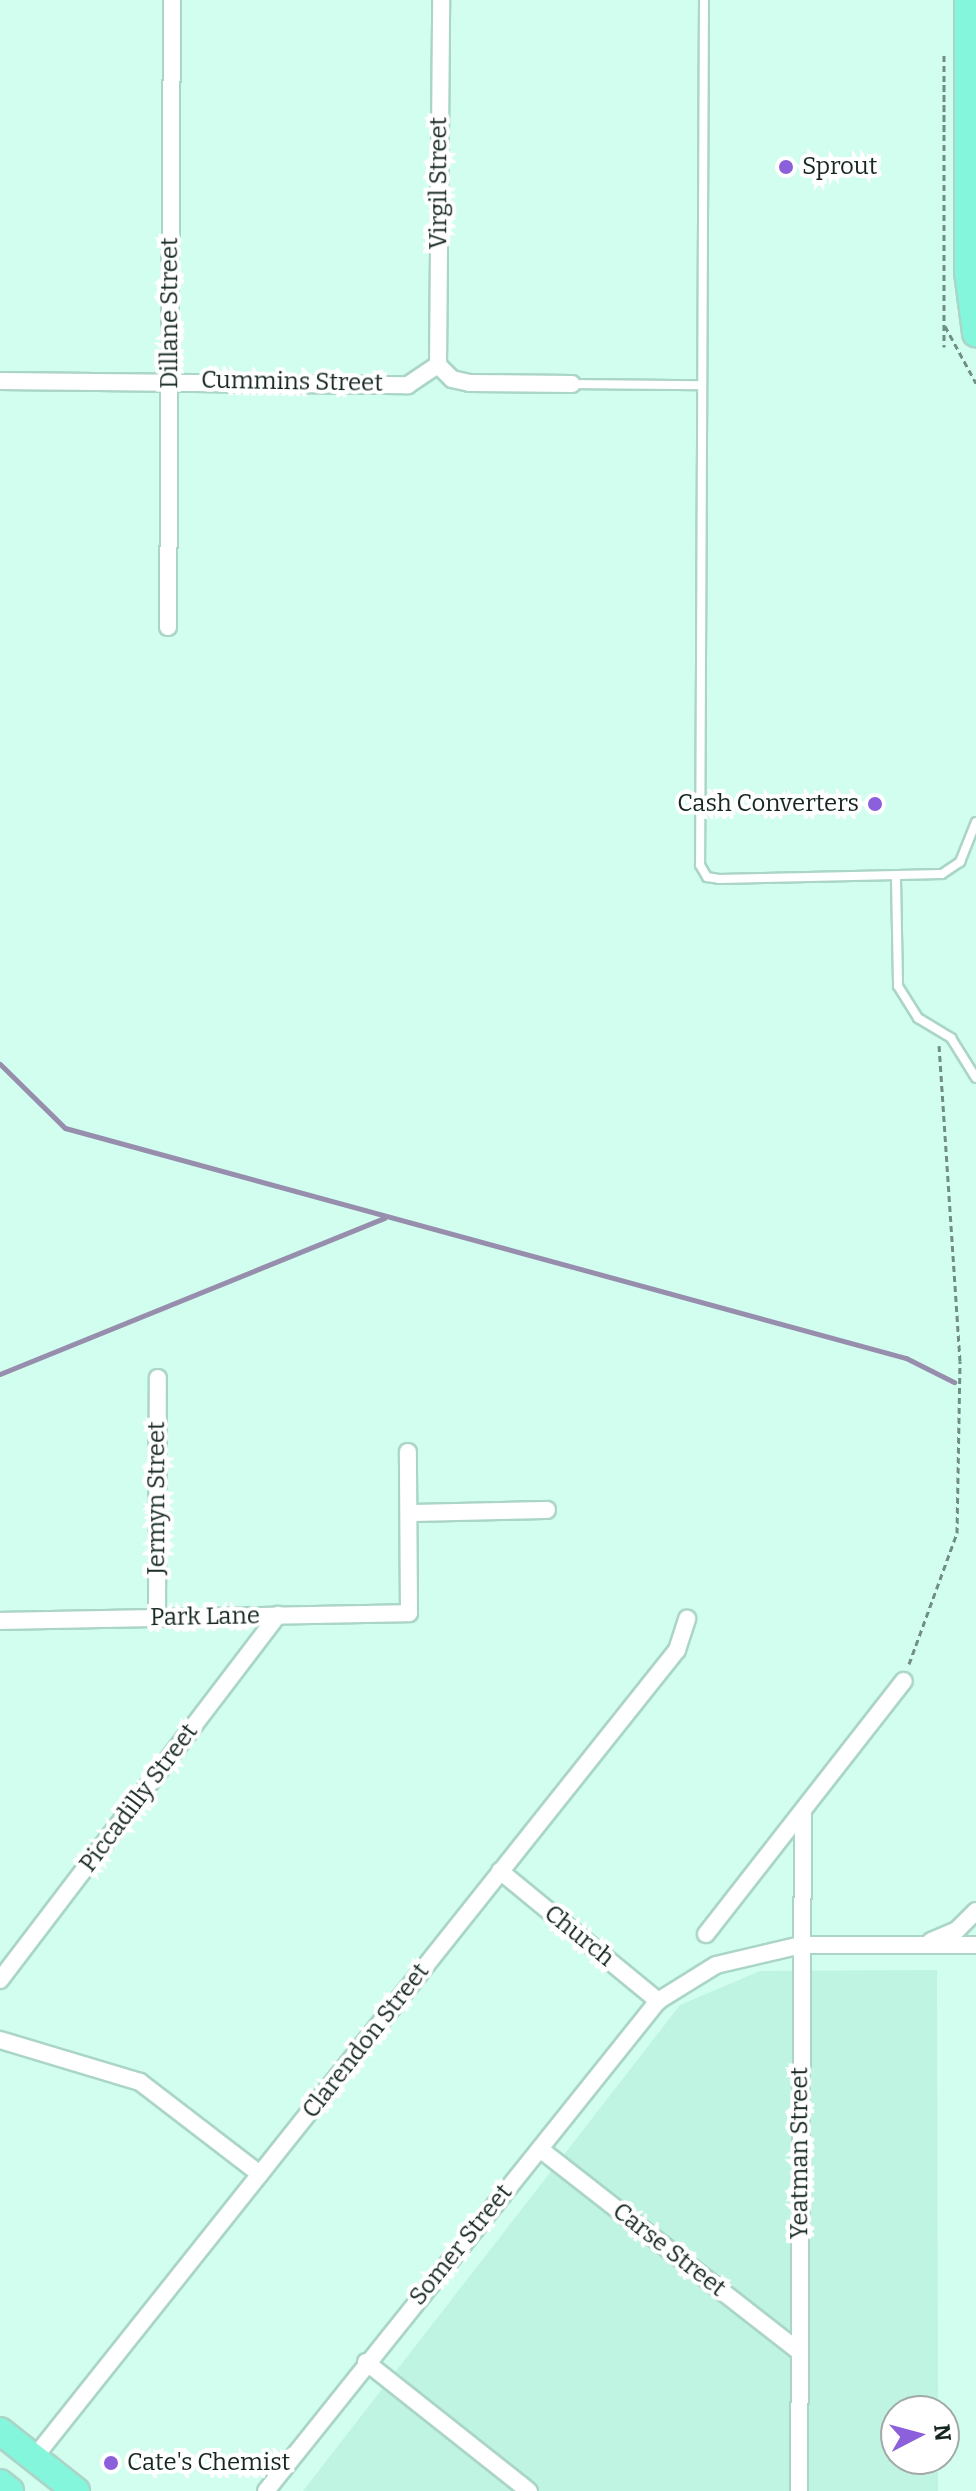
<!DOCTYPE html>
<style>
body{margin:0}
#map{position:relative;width:976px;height:2491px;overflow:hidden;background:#d2feef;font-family:Bitter,serif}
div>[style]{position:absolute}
.built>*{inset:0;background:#bff4e2}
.stream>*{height:5px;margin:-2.5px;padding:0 2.5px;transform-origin:2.5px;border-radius:2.5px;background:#978ead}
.path>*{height:3px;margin-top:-1.5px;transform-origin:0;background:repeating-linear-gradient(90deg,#708e84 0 6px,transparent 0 10px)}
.roads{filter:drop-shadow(2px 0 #aad5c7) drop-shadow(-2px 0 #aad5c7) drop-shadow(0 2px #aad5c7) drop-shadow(0 -2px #aad5c7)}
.lane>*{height:8px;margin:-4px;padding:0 4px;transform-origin:4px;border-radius:4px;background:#fff}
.street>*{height:16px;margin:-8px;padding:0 8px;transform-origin:8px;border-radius:8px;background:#fff}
.primary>*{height:26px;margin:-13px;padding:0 13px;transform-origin:13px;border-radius:13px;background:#83f6dc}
.dots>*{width:22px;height:22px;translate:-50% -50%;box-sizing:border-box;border:4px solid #fff;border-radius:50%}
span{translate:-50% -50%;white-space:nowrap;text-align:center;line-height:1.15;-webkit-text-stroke:8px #fff;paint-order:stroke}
.poi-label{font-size:24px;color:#162722}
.left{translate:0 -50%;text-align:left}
.right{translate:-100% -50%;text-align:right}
.street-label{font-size:24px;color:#162722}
.north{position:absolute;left:880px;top:2395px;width:80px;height:80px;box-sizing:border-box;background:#fff;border:2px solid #a2a9a7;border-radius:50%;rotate:84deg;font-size:22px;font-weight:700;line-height:32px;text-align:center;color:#162722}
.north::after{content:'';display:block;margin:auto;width:28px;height:36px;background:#8c60da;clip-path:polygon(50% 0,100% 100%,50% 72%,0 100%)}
</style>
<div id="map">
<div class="built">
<div style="clip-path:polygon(937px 1970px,938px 2411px,896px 2411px,896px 2459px,938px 2459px,938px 2491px,303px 2491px,680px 2005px,760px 1971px)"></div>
</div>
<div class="stream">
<div style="left:0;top:1064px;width:91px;rotate:44.6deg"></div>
<div style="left:65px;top:1128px;width:872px;rotate:15.3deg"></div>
<div style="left:906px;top:1358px;width:54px;rotate:26.6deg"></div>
<div style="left:0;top:1374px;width:415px;rotate:-22.1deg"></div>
</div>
<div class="path">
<div style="left:944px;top:55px;width:292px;rotate:90deg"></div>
<div style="left:945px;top:326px;width:65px;rotate:61.5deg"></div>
<div style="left:909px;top:1664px;width:140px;rotate:-69.9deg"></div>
<div style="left:957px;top:1533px;width:172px;rotate:-89deg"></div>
<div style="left:960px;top:1361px;width:316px;rotate:-93.8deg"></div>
</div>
<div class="roads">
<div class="lane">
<div style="left:704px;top:0;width:865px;rotate:90.26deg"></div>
<div style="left:700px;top:865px;width:14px;rotate:60deg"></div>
<div style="left:707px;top:877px;width:12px;rotate:9deg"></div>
<div style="left:719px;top:879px;width:223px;rotate:-1.3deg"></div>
<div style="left:942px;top:874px;width:22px;rotate:-34deg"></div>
<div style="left:960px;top:862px;width:43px;rotate:-68.2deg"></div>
<div style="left:572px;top:384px;width:127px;rotate:0.5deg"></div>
<div style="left:896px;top:879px;width:107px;rotate:88.9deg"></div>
<div style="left:898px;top:986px;width:38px;rotate:58deg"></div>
<div style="left:918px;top:1018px;width:39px;rotate:31deg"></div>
<div style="left:951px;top:1038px;width:47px;rotate:58deg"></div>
</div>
<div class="street">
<div style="left:438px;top:365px;width:365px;rotate:-89.5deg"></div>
<div style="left:438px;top:365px;width:20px;rotate:45deg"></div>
<div style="left:452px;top:379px;width:17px;rotate:13deg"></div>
<div style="left:469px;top:383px;width:103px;rotate:0.6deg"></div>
<div style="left:0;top:381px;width:408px;rotate:0.6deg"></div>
<div style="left:408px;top:385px;width:36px;rotate:-34deg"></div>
<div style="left:168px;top:627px;width:627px;rotate:-89.63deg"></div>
<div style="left:410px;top:1513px;width:137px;rotate:-1.3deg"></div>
<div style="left:157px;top:1618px;width:240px;rotate:-89.8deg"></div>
<div style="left:0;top:1621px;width:409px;rotate:-1.1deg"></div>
<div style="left:409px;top:1613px;width:161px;rotate:-90.4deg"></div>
<div style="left:500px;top:1871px;width:205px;rotate:39.4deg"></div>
<div style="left:706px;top:1934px;width:321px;rotate:-52deg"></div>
<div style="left:931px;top:1941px;width:28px;rotate:-23deg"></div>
<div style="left:957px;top:1930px;width:27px;rotate:-45deg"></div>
<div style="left:0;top:1980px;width:459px;rotate:-52.7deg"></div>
<div style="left:0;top:2040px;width:146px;rotate:16.7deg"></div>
<div style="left:140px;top:2082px;width:151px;rotate:37.5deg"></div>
<div style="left:540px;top:2149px;width:328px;rotate:38deg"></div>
<div style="left:366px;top:2362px;width:208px;rotate:38.4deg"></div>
<div style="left:34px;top:2458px;width:1033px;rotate:-51.49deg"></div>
<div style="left:677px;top:1650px;width:33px;rotate:-72deg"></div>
<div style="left:266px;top:2491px;width:628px;rotate:-51.34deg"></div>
<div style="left:658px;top:2001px;width:68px;rotate:-31.8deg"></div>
<div style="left:716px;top:1965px;width:87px;rotate:-13.2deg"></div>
<div style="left:801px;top:1945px;width:175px"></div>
<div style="left:799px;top:2491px;width:676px;rotate:-89.66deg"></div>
</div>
<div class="primary">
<div style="left:968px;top:0;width:272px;rotate:90deg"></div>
<div style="left:968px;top:272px;width:62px;rotate:82.5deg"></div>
<div style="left:0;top:2431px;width:97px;rotate:38.3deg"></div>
<div style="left:0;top:2483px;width:13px;rotate:39deg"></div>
</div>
</div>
<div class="dots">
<div style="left:786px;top:167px;background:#8c60da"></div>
<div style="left:875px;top:804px;background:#8c60da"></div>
<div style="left:111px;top:2463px;background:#8c60da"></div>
</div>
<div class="poi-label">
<span class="left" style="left:802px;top:167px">Sprout</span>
<span class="right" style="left:859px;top:804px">Cash Converters</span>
<span class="left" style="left:127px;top:2463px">Cate's Chemist</span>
</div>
<div class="street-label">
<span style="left:439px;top:183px;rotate:-90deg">Virgil Street</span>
<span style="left:170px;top:313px;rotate:-90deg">Dillane Street</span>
<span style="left:292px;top:382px;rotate:1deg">Cummins Street</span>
<span style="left:157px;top:1498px;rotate:-90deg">Jermyn Street</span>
<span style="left:205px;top:1617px;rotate:-1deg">Park Lane</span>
<span style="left:139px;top:1798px;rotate:-53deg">Piccadilly Street</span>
<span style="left:579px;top:1936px;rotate:39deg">Church</span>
<span style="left:366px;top:2041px;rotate:-52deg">Clarendon Street</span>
<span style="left:800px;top:2153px;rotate:-90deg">Yeatman Street</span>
<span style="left:461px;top:2245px;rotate:-51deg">Somer Street</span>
<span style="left:669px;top:2250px;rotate:38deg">Carse Street</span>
</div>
<div class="north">N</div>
</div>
